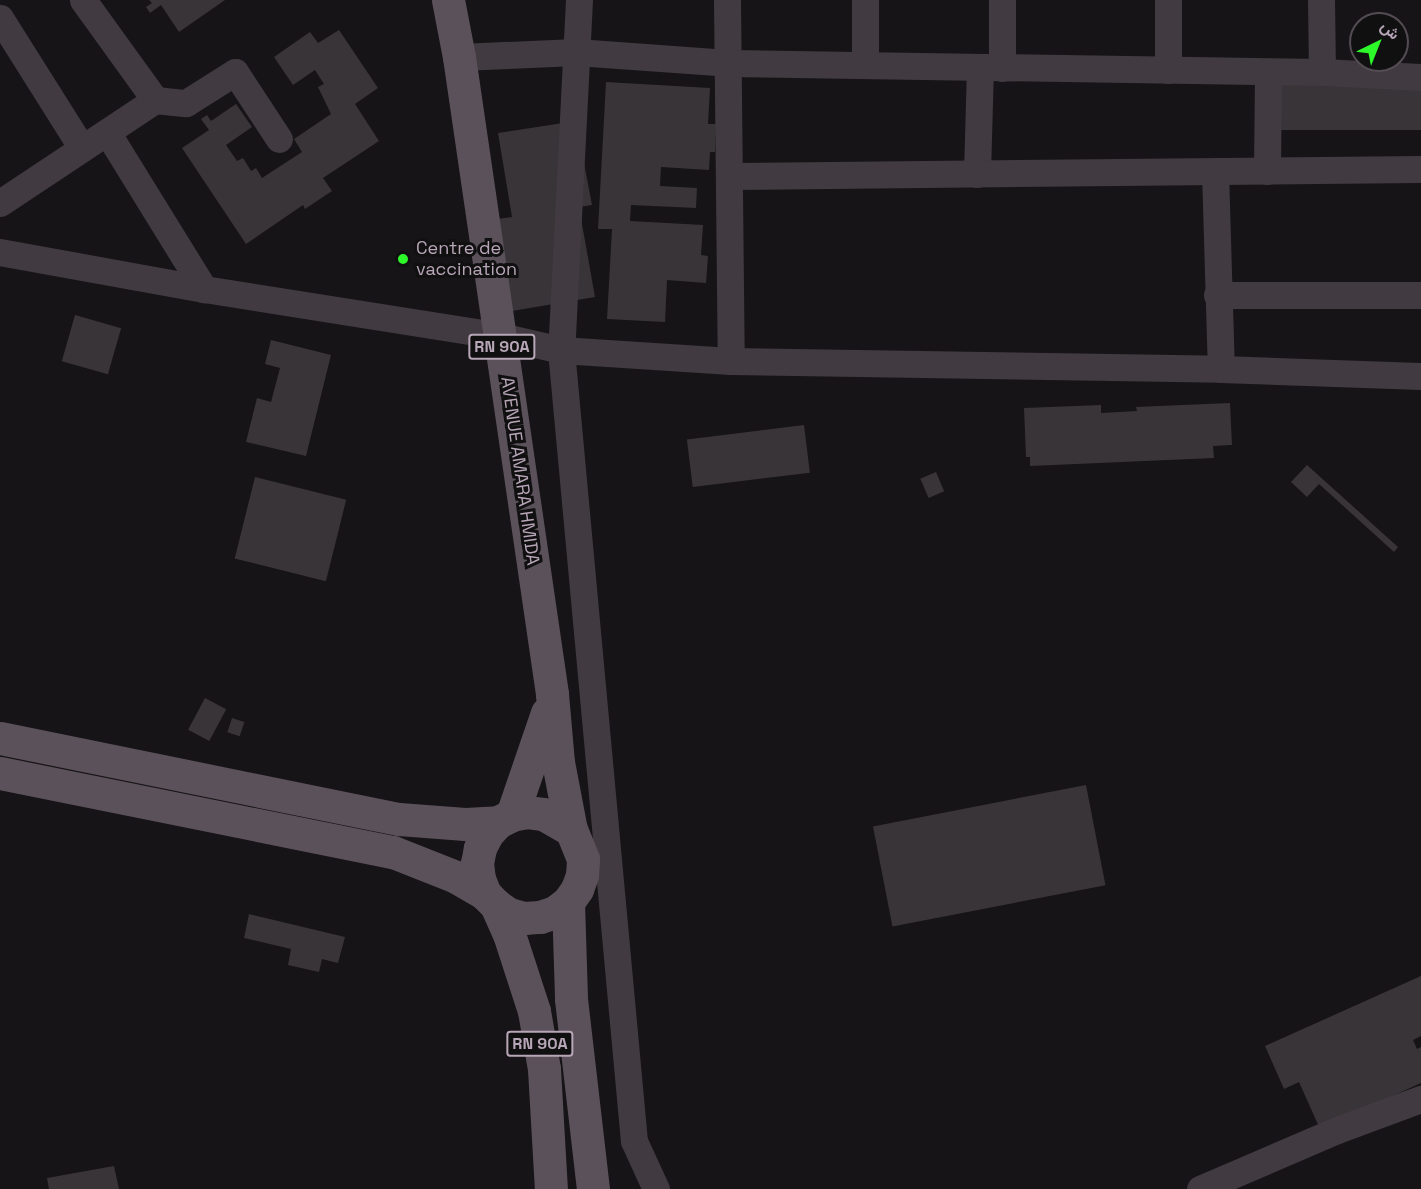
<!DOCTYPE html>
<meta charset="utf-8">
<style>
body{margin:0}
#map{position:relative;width:1421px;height:1189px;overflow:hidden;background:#161416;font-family:"Space Grotesk",Vazirmatn,sans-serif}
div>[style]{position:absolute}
.building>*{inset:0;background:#393438;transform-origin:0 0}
.minor>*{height:27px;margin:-13.5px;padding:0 13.5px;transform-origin:13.5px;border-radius:13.5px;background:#413a40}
.major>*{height:33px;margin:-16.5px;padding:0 16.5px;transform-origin:16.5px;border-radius:16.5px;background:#5b515a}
.dots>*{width:16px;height:16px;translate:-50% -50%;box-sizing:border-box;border:3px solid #111011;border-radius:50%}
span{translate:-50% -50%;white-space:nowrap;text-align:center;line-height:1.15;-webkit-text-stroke:6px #111011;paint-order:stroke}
.shield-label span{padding:2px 4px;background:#111011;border:2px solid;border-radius:4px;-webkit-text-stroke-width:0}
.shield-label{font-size:16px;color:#b7a6b7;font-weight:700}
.poi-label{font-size:18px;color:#b7a6b7}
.left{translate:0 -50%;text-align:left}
.street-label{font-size:18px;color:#b7a6b7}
.north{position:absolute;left:1349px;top:12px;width:60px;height:60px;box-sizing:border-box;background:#111011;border:2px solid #534c53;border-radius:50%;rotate:43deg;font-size:16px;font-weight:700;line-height:24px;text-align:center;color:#b7a6b7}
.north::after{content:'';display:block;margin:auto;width:21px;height:27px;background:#2df92a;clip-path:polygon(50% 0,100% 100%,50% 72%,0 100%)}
</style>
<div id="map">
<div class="building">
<div style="clip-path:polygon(149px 0,225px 0,179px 32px,161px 5px,150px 13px,146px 7px,152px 3px)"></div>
<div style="clip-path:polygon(339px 30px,378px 88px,355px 104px,379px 141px,323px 178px,332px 191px,305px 209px,303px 205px,246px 244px,182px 148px,209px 130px,201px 119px,207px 115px,211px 121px,236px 104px,252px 127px,226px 145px,237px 161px,243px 158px,251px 171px,256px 168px,262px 178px,302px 152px,294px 139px,331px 114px,318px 87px,324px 84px,315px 70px,293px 85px,274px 57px,310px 32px,318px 43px)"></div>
<div style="left:1257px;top:81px;width:164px;height:49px"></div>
<div style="clip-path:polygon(606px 82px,710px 88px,708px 124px,716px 124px,715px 152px,710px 152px,709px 170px,661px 167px,660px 186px,697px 188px,696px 208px,631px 205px,630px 221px,703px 225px,701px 255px,708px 256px,706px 283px,667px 280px,665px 322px,607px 319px,612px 229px,598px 229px)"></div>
<div style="clip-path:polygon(576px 121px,592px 205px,579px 207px,595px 297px,512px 311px,497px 219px,512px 217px,498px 133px)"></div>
<div style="left:75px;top:315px;width:48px;height:48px;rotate:16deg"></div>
<div style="clip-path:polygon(271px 340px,331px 355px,306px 456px,246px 442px,257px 398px,271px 402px,280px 368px,265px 364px)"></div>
<div style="clip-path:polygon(1230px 403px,1232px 445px,1213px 446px,1214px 458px,1030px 466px,1030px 457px,1026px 457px,1024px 408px,1101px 405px,1101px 413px,1137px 411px,1136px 407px)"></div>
<div style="left:804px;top:425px;width:48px;height:118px;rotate:83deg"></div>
<div style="clip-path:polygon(1307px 465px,1398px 547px,1394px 552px,1319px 484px,1307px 497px,1291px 482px)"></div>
<div style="left:936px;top:472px;width:21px;height:17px;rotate:67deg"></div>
<div style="left:255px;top:477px;width:94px;height:84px;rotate:14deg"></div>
<div style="left:205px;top:698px;width:24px;height:36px;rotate:28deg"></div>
<div style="left:232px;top:718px;width:13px;height:15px;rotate:18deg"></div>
<div style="left:1086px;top:785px;width:102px;height:217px;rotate:79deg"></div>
<div style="clip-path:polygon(249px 914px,345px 937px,338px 963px,322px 959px,319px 972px,288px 965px,291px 949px,244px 938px)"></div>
<div style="clip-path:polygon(1421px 976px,1421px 1036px,1413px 1040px,1417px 1049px,1421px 1047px,1421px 1083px,1320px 1129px,1299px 1082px,1284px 1089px,1265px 1046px)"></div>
<div style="clip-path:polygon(114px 1166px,119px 1189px,49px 1189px,47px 1178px)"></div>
</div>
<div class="minor">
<div style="left:83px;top:0;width:123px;rotate:54.2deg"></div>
<div style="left:579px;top:0;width:350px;rotate:92.9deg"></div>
<div style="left:561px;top:350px;width:794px;rotate:84.73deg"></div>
<div style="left:634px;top:1141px;width:53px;rotate:65.4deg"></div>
<div style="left:727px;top:0;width:361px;rotate:89.4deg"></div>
<div style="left:865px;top:0;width:65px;rotate:90deg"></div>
<div style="left:1002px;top:0;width:68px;rotate:90deg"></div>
<div style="left:1321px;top:0;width:72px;rotate:89.2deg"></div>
<div style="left:0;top:18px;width:154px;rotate:57.8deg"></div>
<div style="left:459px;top:57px;width:117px;rotate:-2.4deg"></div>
<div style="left:576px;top:52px;width:152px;rotate:4.1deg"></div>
<div style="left:728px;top:63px;width:594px;rotate:0.87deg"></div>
<div style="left:1322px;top:72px;width:99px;rotate:2.9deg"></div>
<div style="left:1168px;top:70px;width:70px;rotate:-90deg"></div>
<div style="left:107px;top:132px;width:185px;rotate:58.3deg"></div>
<div style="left:1215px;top:171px;width:198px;rotate:88.3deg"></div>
<div style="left:1267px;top:171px;width:99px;rotate:-89.4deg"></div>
<div style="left:977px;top:174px;width:107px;rotate:-88.4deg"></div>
<div style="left:729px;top:176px;width:692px;rotate:-0.58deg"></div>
<div style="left:0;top:203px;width:186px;rotate:-33.6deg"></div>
<div style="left:155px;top:100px;width:31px;rotate:6deg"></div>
<div style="left:186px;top:103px;width:58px;rotate:-32.3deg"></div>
<div style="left:235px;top:72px;width:80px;rotate:56.7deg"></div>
<div style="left:0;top:252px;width:207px;rotate:10.3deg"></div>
<div style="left:204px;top:289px;width:300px;rotate:9deg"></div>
<div style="left:500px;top:336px;width:63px;rotate:12.9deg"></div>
<div style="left:561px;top:350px;width:170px;rotate:3.7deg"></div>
<div style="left:731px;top:361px;width:490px;rotate:0.9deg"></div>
<div style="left:1221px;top:369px;width:200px;rotate:2deg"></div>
<div style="left:1217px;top:295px;width:204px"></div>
<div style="left:1200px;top:1189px;width:149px;rotate:-23.3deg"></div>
<div style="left:1337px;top:1130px;width:90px;rotate:-20.3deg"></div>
</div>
<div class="major">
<div style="left:448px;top:0;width:58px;rotate:79.1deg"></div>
<div style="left:459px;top:57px;width:644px;rotate:81.69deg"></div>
<div style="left:552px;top:694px;width:68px;rotate:85deg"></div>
<div style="left:558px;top:762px;width:69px;rotate:79.2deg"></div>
<div style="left:0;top:738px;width:407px;rotate:11.5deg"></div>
<div style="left:399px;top:819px;width:66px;rotate:4.3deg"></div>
<div style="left:465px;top:824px;width:33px;rotate:-3deg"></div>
<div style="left:0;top:773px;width:401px;rotate:11.4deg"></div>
<div style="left:393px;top:852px;width:68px;rotate:21.6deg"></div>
<div style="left:456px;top:877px;width:34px;rotate:30deg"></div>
<div style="left:512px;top:815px;width:108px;rotate:-71.1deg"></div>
<div style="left:568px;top:902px;width:97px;rotate:88.2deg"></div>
<div style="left:571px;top:999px;width:191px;rotate:83.4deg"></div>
<div style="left:496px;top:905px;width:16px;rotate:35deg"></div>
<div style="left:509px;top:914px;width:16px;rotate:15deg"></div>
<div style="left:524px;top:918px;width:16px;rotate:-4deg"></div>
<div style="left:540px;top:917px;width:16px;rotate:-18deg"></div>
<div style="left:555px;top:912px;width:16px;rotate:-38deg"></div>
<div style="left:568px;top:902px;width:16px;rotate:-55deg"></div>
<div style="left:577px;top:889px;width:15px;rotate:-70deg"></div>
<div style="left:582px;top:875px;width:16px;rotate:-86deg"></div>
<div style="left:583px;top:859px;width:31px;rotate:-112deg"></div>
<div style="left:571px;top:830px;width:32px;rotate:-150deg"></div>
<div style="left:543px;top:814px;width:16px;rotate:-173deg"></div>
<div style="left:527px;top:812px;width:15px;rotate:169deg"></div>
<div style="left:512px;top:815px;width:16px;rotate:153deg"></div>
<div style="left:498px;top:822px;width:16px;rotate:133deg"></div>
<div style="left:487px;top:834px;width:16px;rotate:117deg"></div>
<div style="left:480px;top:848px;width:15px;rotate:101deg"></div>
<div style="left:477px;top:863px;width:16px;rotate:83deg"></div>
<div style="left:479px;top:879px;width:16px;rotate:68deg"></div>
<div style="left:485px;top:894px;width:16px;rotate:45deg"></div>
<div style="left:496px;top:905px;width:32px;rotate:66deg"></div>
<div style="left:509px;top:934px;width:81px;rotate:72deg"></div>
<div style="left:534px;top:1011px;width:59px;rotate:80.2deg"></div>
<div style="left:544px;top:1069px;width:120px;rotate:86.7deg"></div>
</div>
<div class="dots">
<div style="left:403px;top:259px;background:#2df92a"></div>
</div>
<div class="shield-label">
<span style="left:502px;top:347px">RN 90A</span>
<span style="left:540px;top:1044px">RN 90A</span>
</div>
<div class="poi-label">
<span class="left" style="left:416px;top:259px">Centre de<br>vaccination</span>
</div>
<div class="street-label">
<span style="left:520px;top:471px;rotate:82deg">AVENUE AMARA HMIDA</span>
</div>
<div class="north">ش</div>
</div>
